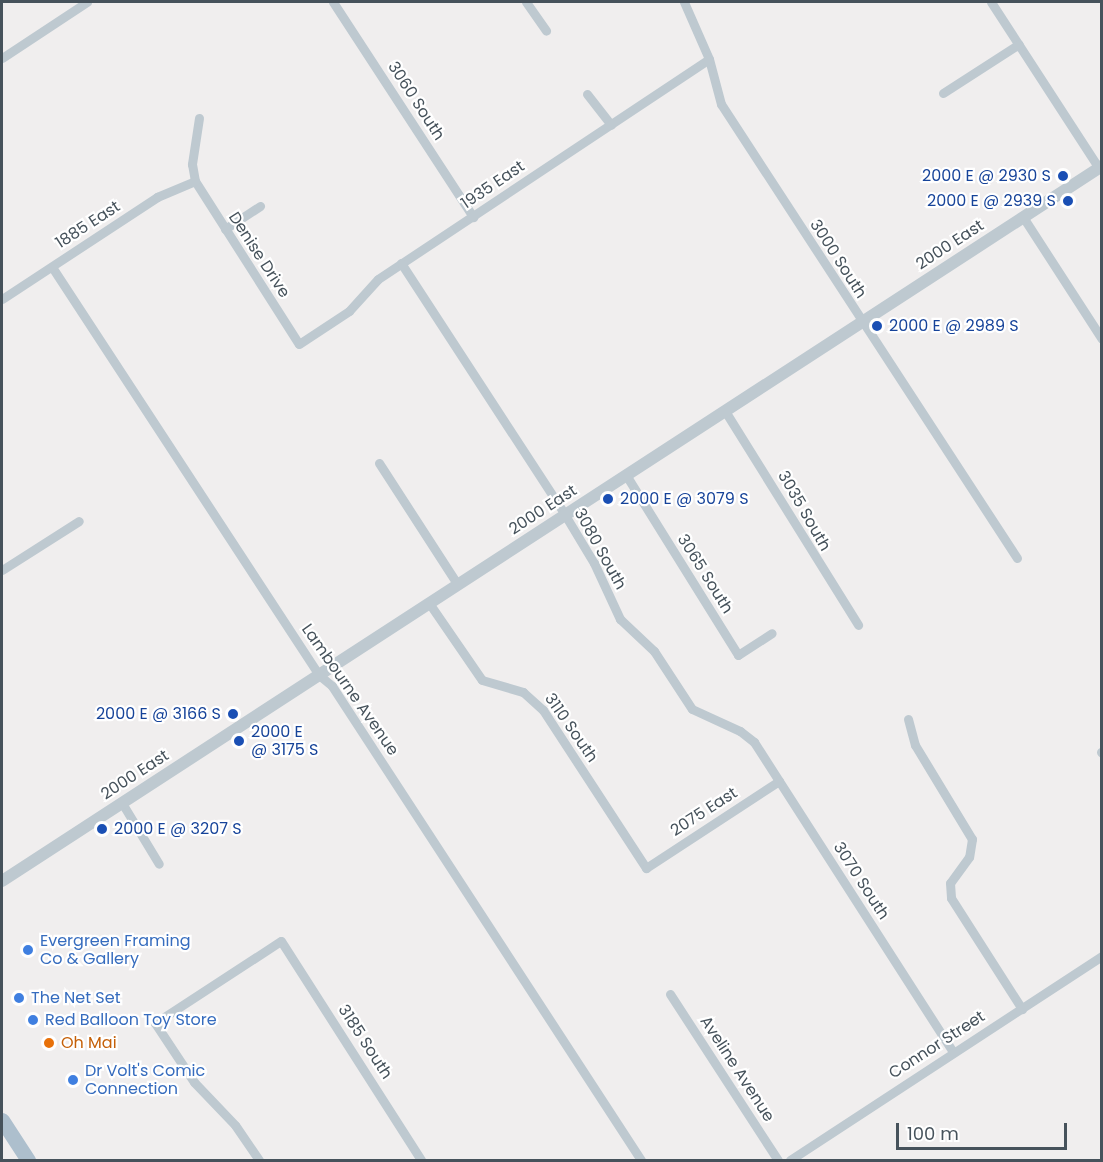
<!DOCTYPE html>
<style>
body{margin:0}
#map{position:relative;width:1103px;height:1162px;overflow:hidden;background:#f0eeee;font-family:Poppins,sans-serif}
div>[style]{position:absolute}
.minor>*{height:9px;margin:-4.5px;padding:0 4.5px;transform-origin:4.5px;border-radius:4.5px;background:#bec9d0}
.tertiary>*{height:12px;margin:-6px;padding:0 6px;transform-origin:6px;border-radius:6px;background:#bec9d0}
.primary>*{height:15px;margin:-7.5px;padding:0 7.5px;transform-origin:7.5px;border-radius:7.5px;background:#adbfcd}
.dots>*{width:16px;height:16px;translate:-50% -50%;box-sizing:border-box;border:3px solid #fff;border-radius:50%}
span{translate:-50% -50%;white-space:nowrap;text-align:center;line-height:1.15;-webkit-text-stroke:4.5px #fff;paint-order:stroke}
.street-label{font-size:16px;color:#46525b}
.transit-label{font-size:16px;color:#164399}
.right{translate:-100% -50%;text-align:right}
.left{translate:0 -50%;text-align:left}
.shop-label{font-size:16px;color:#366cbe}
.food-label{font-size:16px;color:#c56008}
.frame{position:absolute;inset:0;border:3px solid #46525b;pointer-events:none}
.scale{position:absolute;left:896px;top:1123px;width:171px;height:27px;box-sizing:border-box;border:3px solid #46525b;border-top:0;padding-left:8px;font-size:18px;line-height:21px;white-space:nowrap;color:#46525b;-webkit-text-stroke:4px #fff;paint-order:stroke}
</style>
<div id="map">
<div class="minor">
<div style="left:333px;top:2px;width:257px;rotate:56.9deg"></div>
<div style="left:526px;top:2px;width:35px;rotate:55deg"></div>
<div style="left:684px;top:2px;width:62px;rotate:66.3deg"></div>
<div style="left:709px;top:59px;width:47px;rotate:75.1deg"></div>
<div style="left:721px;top:104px;width:542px;rotate:56.9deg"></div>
<div style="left:991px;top:2px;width:198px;rotate:57deg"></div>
<div style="left:2px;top:58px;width:102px;rotate:-33.4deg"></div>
<div style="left:943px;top:93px;width:90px;rotate:-32.8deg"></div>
<div style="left:587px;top:94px;width:39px;rotate:52deg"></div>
<div style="left:199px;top:118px;width:47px;rotate:98.7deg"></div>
<div style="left:192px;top:164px;width:17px;rotate:80deg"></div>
<div style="left:195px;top:181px;width:193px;rotate:57.5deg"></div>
<div style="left:299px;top:344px;width:60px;rotate:-33.4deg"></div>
<div style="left:349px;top:311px;width:43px;rotate:-47.8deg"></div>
<div style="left:378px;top:279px;width:397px;rotate:-33.6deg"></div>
<div style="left:1023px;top:217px;width:145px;rotate:57.1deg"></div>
<div style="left:225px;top:229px;width:42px;rotate:-33.3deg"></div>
<div style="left:401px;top:263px;width:301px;rotate:56.9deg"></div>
<div style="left:565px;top:515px;width:56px;rotate:58.9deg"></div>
<div style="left:594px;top:563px;width:62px;rotate:65.1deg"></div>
<div style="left:620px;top:619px;width:47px;rotate:43.3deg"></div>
<div style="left:654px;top:651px;width:69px;rotate:56.8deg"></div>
<div style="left:692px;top:709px;width:53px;rotate:24.6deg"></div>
<div style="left:740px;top:731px;width:18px;rotate:38deg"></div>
<div style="left:754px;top:742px;width:368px;rotate:57.3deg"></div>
<div style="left:52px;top:267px;width:488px;rotate:56.8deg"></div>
<div style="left:319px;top:675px;width:17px;rotate:40deg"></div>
<div style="left:332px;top:686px;width:566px;rotate:56.9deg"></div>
<div style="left:2px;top:299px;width:186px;rotate:-33.3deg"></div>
<div style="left:157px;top:197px;width:41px;rotate:-22.8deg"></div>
<div style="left:725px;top:411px;width:252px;rotate:58.1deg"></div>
<div style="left:379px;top:463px;width:145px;rotate:57.1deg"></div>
<div style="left:626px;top:475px;width:212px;rotate:58.1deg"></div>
<div style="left:738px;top:655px;width:40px;rotate:-32.9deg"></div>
<div style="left:2px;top:570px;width:91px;rotate:-32.5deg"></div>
<div style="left:429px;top:603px;width:93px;rotate:55.5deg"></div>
<div style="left:482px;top:680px;width:43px;rotate:16.3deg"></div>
<div style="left:523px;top:692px;width:27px;rotate:42deg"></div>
<div style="left:543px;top:710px;width:189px;rotate:56.9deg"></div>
<div style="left:646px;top:868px;width:159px;rotate:-33.2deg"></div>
<div style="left:908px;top:719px;width:27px;rotate:75deg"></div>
<div style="left:915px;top:745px;width:110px;rotate:58.8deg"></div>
<div style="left:972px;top:839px;width:18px;rotate:99deg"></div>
<div style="left:969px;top:857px;width:32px;rotate:126deg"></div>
<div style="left:950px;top:883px;width:15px;rotate:86deg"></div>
<div style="left:951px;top:898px;width:132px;rotate:57.4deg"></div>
<div style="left:1101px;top:752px;width:1px;rotate:45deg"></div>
<div style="left:122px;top:803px;width:71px;rotate:58.8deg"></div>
<div style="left:670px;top:994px;width:198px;rotate:57deg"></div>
<div style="left:259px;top:1160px;width:42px;rotate:-124.4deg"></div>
<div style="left:235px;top:1125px;width:59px;rotate:-133.6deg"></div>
<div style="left:194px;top:1082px;width:71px;rotate:-123.5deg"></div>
<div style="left:155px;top:1023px;width:150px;rotate:-33.1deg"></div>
<div style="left:281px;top:941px;width:260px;rotate:57.4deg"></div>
<div style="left:790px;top:1160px;width:373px;rotate:-33.2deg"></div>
</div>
<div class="tertiary">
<div style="left:2px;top:881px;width:1312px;rotate:-33.02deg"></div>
</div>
<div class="primary">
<div style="left:2px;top:1120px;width:48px;rotate:57deg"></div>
</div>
<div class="dots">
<div style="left:1063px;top:176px;background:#1a4fb4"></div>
<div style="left:1068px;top:201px;background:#1a4fb4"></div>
<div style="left:877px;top:326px;background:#1a4fb4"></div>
<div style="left:608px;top:499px;background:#1a4fb4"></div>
<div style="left:233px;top:714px;background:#1a4fb4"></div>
<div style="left:239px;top:741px;background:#1a4fb4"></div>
<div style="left:102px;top:829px;background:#1a4fb4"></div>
<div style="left:28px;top:950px;background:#3f7fe0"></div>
<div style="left:19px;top:998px;background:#3f7fe0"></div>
<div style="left:33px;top:1020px;background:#3f7fe0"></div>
<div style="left:49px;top:1043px;background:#e8710a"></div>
<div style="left:73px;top:1080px;background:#3f7fe0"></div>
</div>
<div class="street-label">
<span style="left:416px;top:101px;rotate:57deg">3060 South</span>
<span style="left:493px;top:185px;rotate:-34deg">1935 East</span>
<span style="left:88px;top:225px;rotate:-33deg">1885 East</span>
<span style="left:950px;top:245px;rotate:-33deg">2000 East</span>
<span style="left:259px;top:255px;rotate:57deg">Denise Drive</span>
<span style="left:838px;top:259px;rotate:57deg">3000 South</span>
<span style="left:543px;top:510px;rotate:-33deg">2000 East</span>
<span style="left:804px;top:511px;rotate:60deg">3035 South</span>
<span style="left:600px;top:549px;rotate:61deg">3080 South</span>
<span style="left:705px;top:574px;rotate:58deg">3065 South</span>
<span style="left:350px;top:690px;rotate:55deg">Lambourne Avenue</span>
<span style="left:571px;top:728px;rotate:55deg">3110 South</span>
<span style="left:135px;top:775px;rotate:-33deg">2000 East</span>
<span style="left:704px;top:812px;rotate:-33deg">2075 East</span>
<span style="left:861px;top:881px;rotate:57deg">3070 South</span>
<span style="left:365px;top:1042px;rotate:57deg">3185 South</span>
<span style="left:937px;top:1045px;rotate:-33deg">Connor Street</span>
<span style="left:737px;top:1069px;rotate:57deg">Aveline Avenue</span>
</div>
<div class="transit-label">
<span class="right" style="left:1051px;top:176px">2000 E @ 2930 S</span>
<span class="right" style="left:1056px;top:201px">2000 E @ 2939 S</span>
<span class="left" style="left:889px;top:326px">2000 E @ 2989 S</span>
<span class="left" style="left:620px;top:499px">2000 E @ 3079 S</span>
<span class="right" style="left:221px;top:714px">2000 E @ 3166 S</span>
<span class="left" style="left:251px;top:741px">2000 E<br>@ 3175 S</span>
<span class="left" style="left:114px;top:829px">2000 E @ 3207 S</span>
</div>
<div class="shop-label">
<span class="left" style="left:40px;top:950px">Evergreen Framing<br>Co &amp; Gallery</span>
<span class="left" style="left:31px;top:998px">The Net Set</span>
<span class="left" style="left:45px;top:1020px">Red Balloon Toy Store</span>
<span class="left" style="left:85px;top:1080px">Dr Volt's Comic<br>Connection</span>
</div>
<div class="food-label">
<span class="left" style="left:61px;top:1043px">Oh Mai</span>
</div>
<div class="frame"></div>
<div class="scale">100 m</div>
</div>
